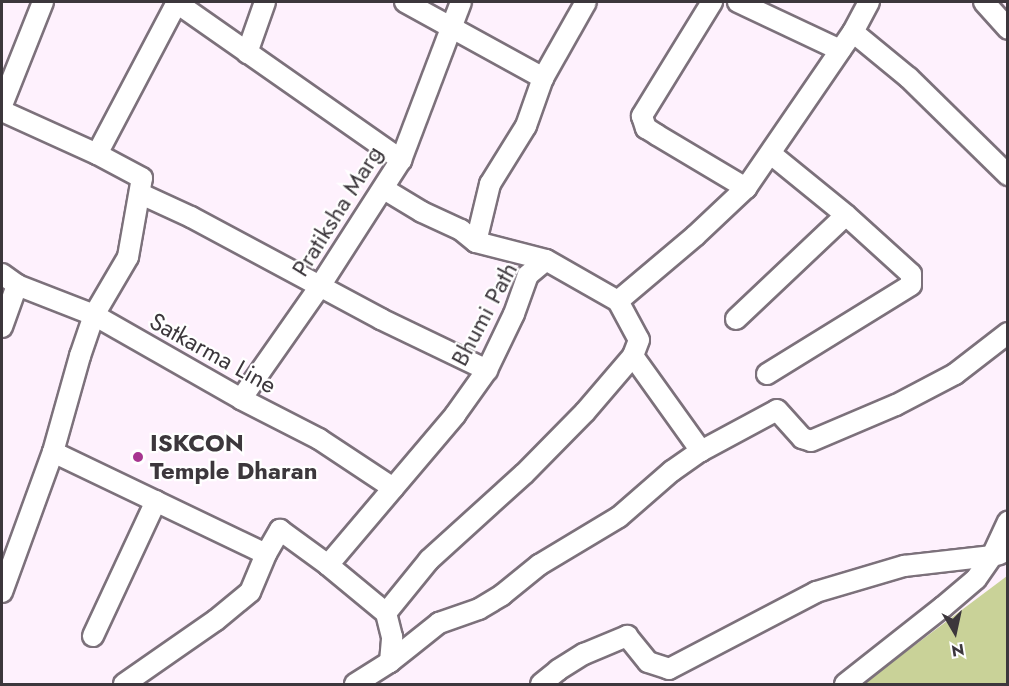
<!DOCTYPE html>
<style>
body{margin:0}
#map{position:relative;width:1009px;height:686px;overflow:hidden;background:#fef1fd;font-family:Jost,sans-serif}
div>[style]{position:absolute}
.green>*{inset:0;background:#c9d298}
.roads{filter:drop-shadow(2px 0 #7c717b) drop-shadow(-2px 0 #7c717b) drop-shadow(0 2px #7c717b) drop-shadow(0 -2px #7c717b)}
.street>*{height:20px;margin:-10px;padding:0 10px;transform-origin:10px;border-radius:10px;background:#fff}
.dots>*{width:16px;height:16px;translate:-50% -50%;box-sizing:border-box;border:3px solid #fff;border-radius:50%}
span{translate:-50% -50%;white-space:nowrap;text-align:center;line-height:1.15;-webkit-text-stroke:4.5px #fff;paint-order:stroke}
.street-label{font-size:24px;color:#3c373c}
.poi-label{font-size:24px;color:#3c373c;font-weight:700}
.left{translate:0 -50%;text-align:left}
.frame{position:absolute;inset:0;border:3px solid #3c373c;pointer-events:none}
.north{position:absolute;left:925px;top:602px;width:60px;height:60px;-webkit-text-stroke:4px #fff;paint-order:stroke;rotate:171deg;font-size:16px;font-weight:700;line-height:24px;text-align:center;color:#3c373c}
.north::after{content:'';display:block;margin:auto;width:21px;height:27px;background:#3c373c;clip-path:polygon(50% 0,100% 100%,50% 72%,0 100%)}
</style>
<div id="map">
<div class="green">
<div style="clip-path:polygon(1007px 576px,1007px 684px,855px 684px,911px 648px)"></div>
</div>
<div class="roads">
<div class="street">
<div style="left:405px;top:2px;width:158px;rotate:28.8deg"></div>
<div style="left:712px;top:2px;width:134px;rotate:121.6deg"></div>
<div style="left:642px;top:116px;width:13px;rotate:72deg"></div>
<div style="left:646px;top:128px;width:13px;rotate:32deg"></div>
<div style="left:657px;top:135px;width:104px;rotate:30.8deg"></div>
<div style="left:738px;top:2px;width:113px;rotate:25.2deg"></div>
<div style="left:984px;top:2px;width:36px;rotate:48deg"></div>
<div style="left:177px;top:3px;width:274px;rotate:35deg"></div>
<div style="left:853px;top:32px;width:72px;rotate:39.4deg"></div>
<div style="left:909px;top:78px;width:139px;rotate:44.4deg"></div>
<div style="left:247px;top:53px;width:54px;rotate:-70.6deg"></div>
<div style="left:2px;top:105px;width:111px;rotate:-68.3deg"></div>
<div style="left:2px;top:111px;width:104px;rotate:24.4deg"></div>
<div style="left:97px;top:154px;width:172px;rotate:-62.2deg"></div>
<div style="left:384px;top:189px;width:44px;rotate:31.2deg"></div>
<div style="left:422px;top:212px;width:43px;rotate:24.8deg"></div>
<div style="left:461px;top:230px;width:19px;rotate:39deg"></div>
<div style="left:476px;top:242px;width:72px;rotate:14.4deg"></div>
<div style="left:141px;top:194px;width:55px;rotate:24.7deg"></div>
<div style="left:191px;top:217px;width:216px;rotate:28.2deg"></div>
<div style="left:381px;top:319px;width:118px;rotate:25.7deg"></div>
<div style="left:476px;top:242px;width:60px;rotate:-76.4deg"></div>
<div style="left:490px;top:184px;width:68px;rotate:-58.2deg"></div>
<div style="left:526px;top:126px;width:51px;rotate:-70.5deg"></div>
<div style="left:543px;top:78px;width:87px;rotate:-60.5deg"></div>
<div style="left:2px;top:274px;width:19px;rotate:36deg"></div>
<div style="left:17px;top:285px;width:83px;rotate:21.3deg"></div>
<div style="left:94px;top:315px;width:169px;rotate:29.7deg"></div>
<div style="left:241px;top:399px;width:88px;rotate:27.1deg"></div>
<div style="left:319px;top:439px;width:89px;rotate:33.5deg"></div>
<div style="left:618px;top:301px;width:44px;rotate:61.7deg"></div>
<div style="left:639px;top:340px;width:17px;rotate:111deg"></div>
<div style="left:633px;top:356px;width:117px;rotate:54.4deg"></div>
<div style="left:701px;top:451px;width:86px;rotate:-28.3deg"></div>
<div style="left:777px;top:410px;width:38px;rotate:48deg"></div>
<div style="left:802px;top:438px;width:9px;rotate:18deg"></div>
<div style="left:811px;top:441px;width:92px;rotate:-23deg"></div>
<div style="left:896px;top:405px;width:67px;rotate:-27.7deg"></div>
<div style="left:955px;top:374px;width:67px;rotate:-37.7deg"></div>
<div style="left:736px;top:319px;width:151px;rotate:-43.4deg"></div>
<div style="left:2px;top:327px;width:45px;rotate:-70.3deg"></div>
<div style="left:767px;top:374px;width:169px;rotate:-31.7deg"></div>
<div style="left:911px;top:285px;width:11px;rotate:-90deg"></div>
<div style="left:911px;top:274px;width:88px;rotate:-137.8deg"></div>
<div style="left:846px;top:215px;width:97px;rotate:-140.9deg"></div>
<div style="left:241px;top:399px;width:138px;rotate:-55deg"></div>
<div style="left:320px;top:286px;width:150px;rotate:-57.3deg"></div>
<div style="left:401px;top:160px;width:169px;rotate:-69.2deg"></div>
<div style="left:53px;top:452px;width:236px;rotate:25.6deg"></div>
<div style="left:266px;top:554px;width:41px;rotate:112.8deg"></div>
<div style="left:250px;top:592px;width:44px;rotate:140.5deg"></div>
<div style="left:216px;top:620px;width:112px;rotate:145.2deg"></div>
<div style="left:266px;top:554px;width:28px;rotate:-60deg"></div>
<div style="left:280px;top:530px;width:59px;rotate:36.1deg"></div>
<div style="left:2px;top:592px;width:149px;rotate:-70deg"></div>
<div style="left:53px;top:452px;width:100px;rotate:-74.3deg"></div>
<div style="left:80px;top:356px;width:43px;rotate:-71.1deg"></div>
<div style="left:94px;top:315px;width:67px;rotate:-59.6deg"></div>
<div style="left:128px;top:257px;width:80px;rotate:-80deg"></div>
<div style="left:142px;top:178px;width:51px;rotate:-151.9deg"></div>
<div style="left:386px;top:613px;width:75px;rotate:-140.4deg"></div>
<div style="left:328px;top:565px;width:197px;rotate:-49.7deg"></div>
<div style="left:455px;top:415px;width:55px;rotate:-54.6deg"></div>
<div style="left:487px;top:370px;width:62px;rotate:-64.3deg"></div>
<div style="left:514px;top:314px;width:41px;rotate:-70.3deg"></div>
<div style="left:528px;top:275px;width:23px;rotate:-40deg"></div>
<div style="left:546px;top:260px;width:83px;rotate:29.7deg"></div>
<div style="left:618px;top:301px;width:101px;rotate:-40.2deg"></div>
<div style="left:695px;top:236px;width:70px;rotate:-43.3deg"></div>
<div style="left:746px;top:188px;width:189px;rotate:-55.6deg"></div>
<div style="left:853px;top:32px;width:34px;rotate:-62deg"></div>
<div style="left:93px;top:636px;width:149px;rotate:-65deg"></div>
<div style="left:390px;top:662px;width:25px;rotate:-85deg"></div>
<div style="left:392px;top:637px;width:25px;rotate:-104deg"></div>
<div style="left:386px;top:613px;width:68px;rotate:-50.9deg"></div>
<div style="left:429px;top:560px;width:128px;rotate:-42.2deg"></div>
<div style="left:524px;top:474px;width:87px;rotate:-45.5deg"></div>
<div style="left:585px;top:412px;width:74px;rotate:-49.4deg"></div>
<div style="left:355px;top:684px;width:41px;rotate:-32.2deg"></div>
<div style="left:390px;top:662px;width:63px;rotate:-38.5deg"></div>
<div style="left:439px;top:623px;width:42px;rotate:-19.3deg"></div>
<div style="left:479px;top:609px;width:27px;rotate:-31deg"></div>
<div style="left:502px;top:595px;width:48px;rotate:-39deg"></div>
<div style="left:539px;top:565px;width:93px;rotate:-31deg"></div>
<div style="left:619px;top:517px;width:70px;rotate:-41deg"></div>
<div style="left:672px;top:471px;width:35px;rotate:-35deg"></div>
<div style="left:541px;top:684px;width:22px;rotate:-39deg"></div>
<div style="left:558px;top:670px;width:31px;rotate:-32deg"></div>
<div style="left:584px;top:654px;width:47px;rotate:-22.7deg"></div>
<div style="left:627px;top:636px;width:33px;rotate:51deg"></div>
<div style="left:648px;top:662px;width:22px;rotate:18deg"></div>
<div style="left:669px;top:669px;width:166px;rotate:-27.6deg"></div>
<div style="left:816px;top:592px;width:92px;rotate:-16.5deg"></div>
<div style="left:904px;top:566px;width:89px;rotate:-6.5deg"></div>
<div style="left:992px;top:556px;width:38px;rotate:-65deg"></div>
<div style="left:845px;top:684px;width:125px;rotate:-38.2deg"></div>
<div style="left:943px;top:607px;width:43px;rotate:-40.3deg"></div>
<div style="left:976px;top:579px;width:28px;rotate:-55deg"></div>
<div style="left:992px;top:556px;width:8px;rotate:-14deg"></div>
</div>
</div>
<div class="dots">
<div style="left:138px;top:457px;background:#a73590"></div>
</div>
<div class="street-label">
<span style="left:337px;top:211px;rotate:-58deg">Pratiksha Marg</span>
<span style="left:484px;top:314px;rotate:-62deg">Bhumi Path</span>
<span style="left:213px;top:353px;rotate:29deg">Satkarma Line</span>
</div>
<div class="poi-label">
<span class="left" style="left:150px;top:457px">ISKCON<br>Temple Dharan</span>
</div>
<div class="frame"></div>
<div class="north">N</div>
</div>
